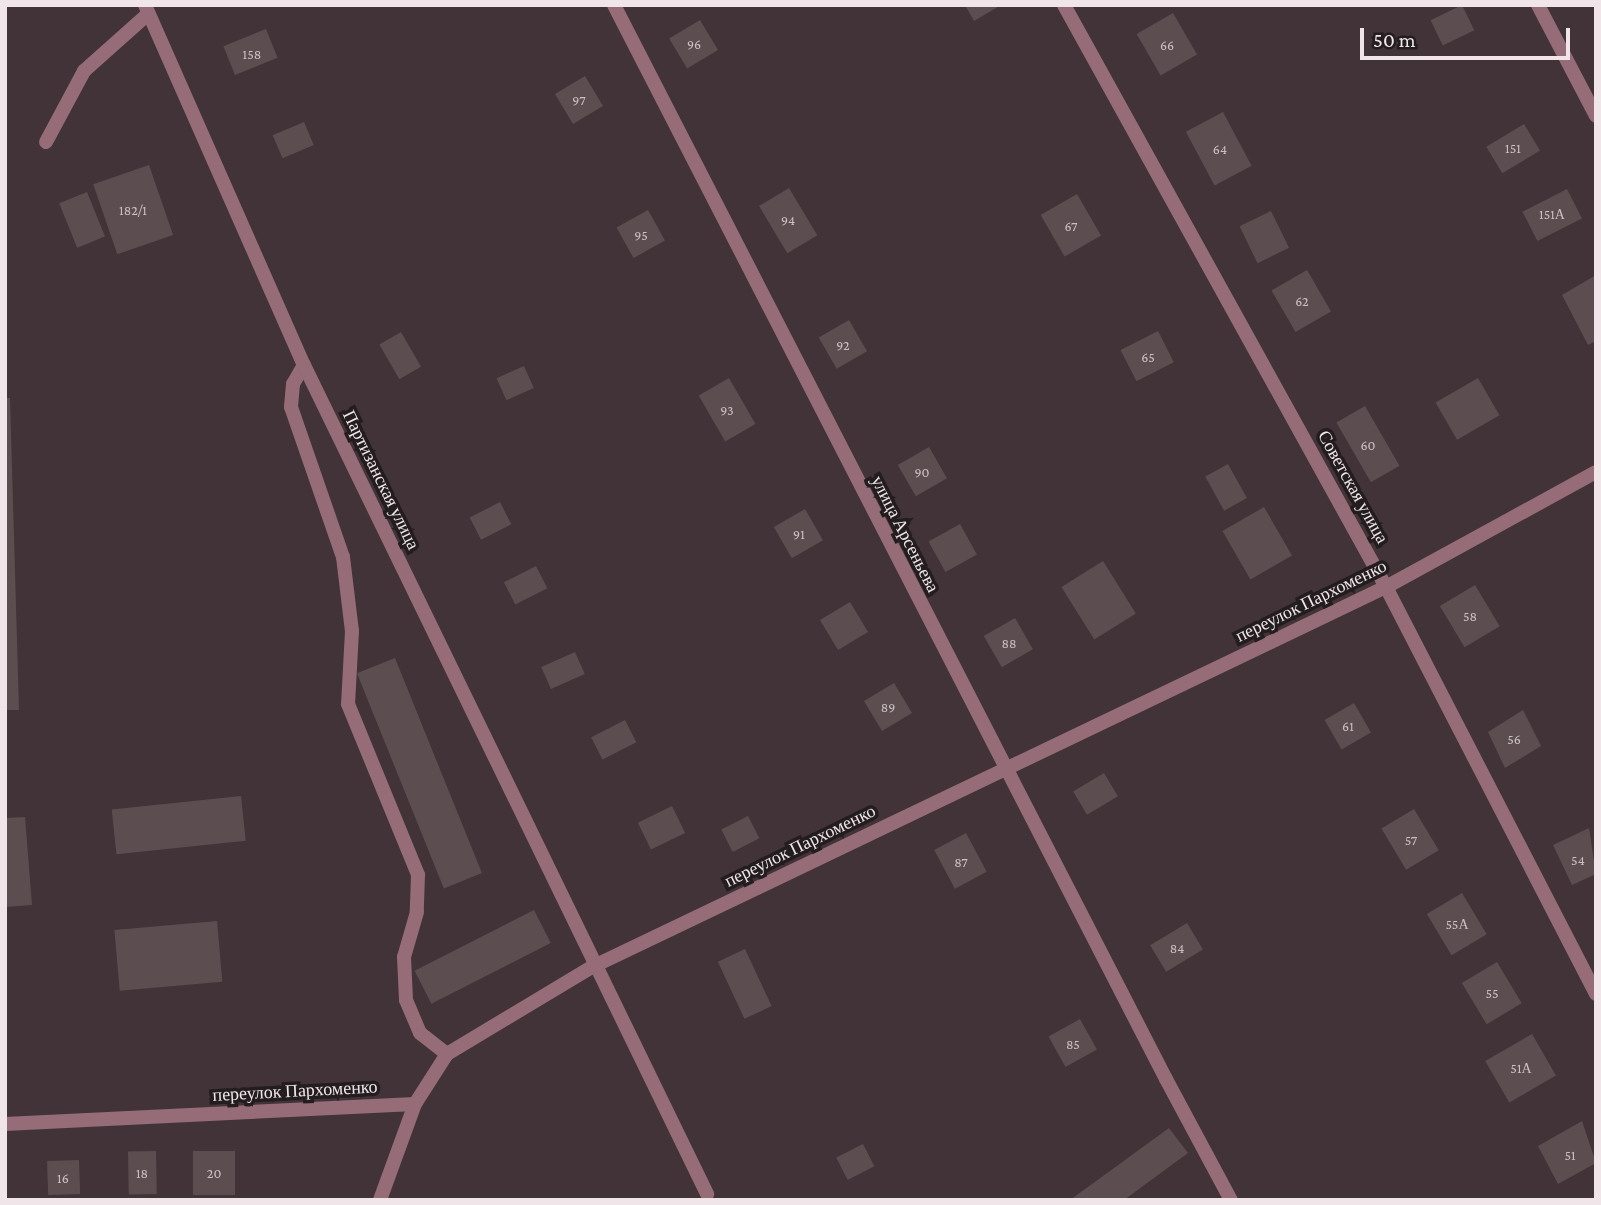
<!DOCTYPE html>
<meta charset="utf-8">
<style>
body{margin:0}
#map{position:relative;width:1601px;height:1205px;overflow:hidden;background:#413337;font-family:"Crimson Pro",serif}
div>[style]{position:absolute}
.building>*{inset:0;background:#5c4d51;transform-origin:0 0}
.service>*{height:14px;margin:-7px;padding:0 7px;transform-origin:7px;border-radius:7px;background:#956c78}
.minor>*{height:14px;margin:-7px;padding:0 7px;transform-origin:7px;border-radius:7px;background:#956c78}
span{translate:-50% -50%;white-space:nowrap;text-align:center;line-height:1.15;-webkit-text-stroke:7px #231d1f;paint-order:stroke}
.number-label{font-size:14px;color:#cbc0c3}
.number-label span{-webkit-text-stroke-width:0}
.street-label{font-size:18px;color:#f0e6e9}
.frame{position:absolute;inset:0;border:7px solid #f0e6e9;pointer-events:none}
.scale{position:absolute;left:1360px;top:28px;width:210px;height:32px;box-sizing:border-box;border:4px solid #f0e6e9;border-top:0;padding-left:9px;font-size:21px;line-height:24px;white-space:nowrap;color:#f0e6e9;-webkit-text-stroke:5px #231d1f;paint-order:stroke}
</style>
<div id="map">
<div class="building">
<div style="clip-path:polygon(965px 5px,1001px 5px,974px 21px)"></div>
<div style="left:1462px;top:5px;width:28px;height:35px;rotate:64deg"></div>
<div style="left:1173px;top:13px;width:48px;height:42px;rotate:60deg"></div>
<div style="left:700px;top:20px;width:35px;height:36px;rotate:59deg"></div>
<div style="left:266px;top:29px;width:31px;height:46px;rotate:68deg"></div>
<div style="left:585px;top:76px;width:35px;height:35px;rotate:59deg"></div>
<div style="left:1223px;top:112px;width:61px;height:42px;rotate:62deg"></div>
<div style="left:304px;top:122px;width:25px;height:34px;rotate:67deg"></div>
<div style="left:1524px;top:124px;width:31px;height:44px;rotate:59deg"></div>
<div style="left:149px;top:165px;width:74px;height:59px;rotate:71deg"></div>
<div style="left:789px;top:188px;width:55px;height:35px;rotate:59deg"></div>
<div style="left:1567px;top:189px;width:33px;height:50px;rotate:63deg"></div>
<div style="left:87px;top:192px;width:48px;height:30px;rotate:68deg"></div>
<div style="left:1077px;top:194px;width:48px;height:42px;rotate:60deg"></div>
<div style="left:648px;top:210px;width:35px;height:36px;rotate:61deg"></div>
<div style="left:1271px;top:211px;width:41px;height:35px;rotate:64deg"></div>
<div style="left:1307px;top:270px;width:48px;height:41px;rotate:60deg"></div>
<div style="clip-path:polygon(1596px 275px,1596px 341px,1588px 345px,1562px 295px)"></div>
<div style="left:849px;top:320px;width:36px;height:35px;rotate:60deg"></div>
<div style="left:1158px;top:331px;width:35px;height:42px;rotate:63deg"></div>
<div style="left:401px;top:332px;width:40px;height:25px;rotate:60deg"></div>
<div style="left:524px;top:366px;width:24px;height:30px;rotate:66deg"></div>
<div style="left:729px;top:378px;width:53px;height:35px;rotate:60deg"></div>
<div style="left:1478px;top:378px;width:43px;height:49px;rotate:60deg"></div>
<div style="clip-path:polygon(5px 398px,10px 398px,19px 710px,5px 710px)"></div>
<div style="left:1365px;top:406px;width:69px;height:33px;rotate:60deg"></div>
<div style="left:929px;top:447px;width:36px;height:36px;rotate:60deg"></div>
<div style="left:1228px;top:464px;width:39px;height:26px;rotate:61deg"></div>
<div style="left:500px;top:502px;width:25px;height:34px;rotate:63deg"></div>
<div style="left:1264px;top:507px;width:56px;height:48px;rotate:60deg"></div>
<div style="left:805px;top:509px;width:36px;height:36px;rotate:60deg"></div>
<div style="left:960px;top:524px;width:35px;height:36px;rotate:61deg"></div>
<div style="left:1103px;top:561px;width:62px;height:49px;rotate:58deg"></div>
<div style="left:536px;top:566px;width:25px;height:36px;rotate:63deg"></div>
<div style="left:1475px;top:585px;width:48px;height:41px;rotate:59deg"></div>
<div style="left:850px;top:602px;width:35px;height:35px;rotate:59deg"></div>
<div style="left:1015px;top:618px;width:36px;height:36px;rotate:60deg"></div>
<div style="left:575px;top:652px;width:24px;height:37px;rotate:66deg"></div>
<div style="left:395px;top:658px;width:232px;height:41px;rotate:68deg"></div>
<div style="left:894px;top:683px;width:35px;height:35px;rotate:59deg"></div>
<div style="left:1354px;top:703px;width:34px;height:34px;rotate:60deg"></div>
<div style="clip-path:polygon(1523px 710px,1541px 746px,1505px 768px,1488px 732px)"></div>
<div style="left:625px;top:720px;width:25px;height:38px;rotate:63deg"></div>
<div style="left:1104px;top:773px;width:27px;height:36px;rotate:59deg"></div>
<div style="left:241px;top:796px;width:45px;height:130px;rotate:84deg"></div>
<div style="left:672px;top:806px;width:30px;height:38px;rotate:64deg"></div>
<div style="left:1414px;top:809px;width:48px;height:38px;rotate:59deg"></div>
<div style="left:748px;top:816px;width:25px;height:30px;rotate:63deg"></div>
<div style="clip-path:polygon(25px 817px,32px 905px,5px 907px,5px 818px)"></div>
<div style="clip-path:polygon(1589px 828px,1596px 874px,1572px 885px,1553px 845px)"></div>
<div style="left:966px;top:833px;width:44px;height:36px;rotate:62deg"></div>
<div style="left:1462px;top:893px;width:48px;height:41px;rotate:59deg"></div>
<div style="left:534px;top:910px;width:37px;height:134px;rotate:63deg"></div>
<div style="left:217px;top:921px;width:61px;height:103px;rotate:85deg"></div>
<div style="left:1187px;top:923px;width:31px;height:43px;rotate:59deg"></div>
<div style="left:745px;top:949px;width:63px;height:30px;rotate:65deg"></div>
<div style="left:1497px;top:962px;width:48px;height:41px;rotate:59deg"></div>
<div style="left:1080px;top:1019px;width:35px;height:36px;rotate:61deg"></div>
<div style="left:1532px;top:1034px;width:48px;height:54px;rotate:60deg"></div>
<div style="clip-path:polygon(1582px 1121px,1596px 1163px,1558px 1184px,1538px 1146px)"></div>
<div style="clip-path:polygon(1169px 1128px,1188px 1153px,1124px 1200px,1070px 1200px)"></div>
<div style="left:863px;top:1144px;width:25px;height:30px;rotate:63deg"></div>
<div style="left:156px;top:1151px;width:43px;height:28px;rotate:89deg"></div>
<div style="left:235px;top:1151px;width:44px;height:42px;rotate:90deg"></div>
<div style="left:79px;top:1160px;width:34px;height:32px;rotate:88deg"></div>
</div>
<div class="service">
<div style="left:46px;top:142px;width:81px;rotate:-61.8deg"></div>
<div style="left:84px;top:71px;width:86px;rotate:-41.7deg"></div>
<div style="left:304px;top:365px;width:22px;rotate:120deg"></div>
<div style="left:293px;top:384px;width:23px;rotate:95deg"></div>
<div style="left:291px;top:407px;width:159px;rotate:70.9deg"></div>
<div style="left:343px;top:557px;width:75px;rotate:83.1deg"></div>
<div style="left:352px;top:631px;width:73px;rotate:93.1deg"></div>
<div style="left:348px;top:704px;width:185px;rotate:67.7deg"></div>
<div style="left:418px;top:875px;width:37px;rotate:92deg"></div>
<div style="left:417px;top:912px;width:47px;rotate:106.1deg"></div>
<div style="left:404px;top:957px;width:43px;rotate:87.3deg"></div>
<div style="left:406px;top:1000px;width:36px;rotate:67deg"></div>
<div style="left:420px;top:1033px;width:34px;rotate:38deg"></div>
<div style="left:1166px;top:1079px;width:137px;rotate:61.8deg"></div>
</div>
<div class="minor">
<div style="left:145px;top:5px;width:394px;rotate:66.2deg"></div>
<div style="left:304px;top:365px;width:922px;rotate:64.07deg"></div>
<div style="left:614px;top:5px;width:1208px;rotate:62.8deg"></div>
<div style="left:1064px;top:5px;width:665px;rotate:61.05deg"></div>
<div style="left:1386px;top:587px;width:458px;rotate:62.7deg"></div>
<div style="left:1538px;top:5px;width:125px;rotate:62.4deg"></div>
<div style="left:5px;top:1124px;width:410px;rotate:-2.8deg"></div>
<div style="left:415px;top:1104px;width:59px;rotate:-57.4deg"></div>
<div style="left:447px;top:1054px;width:169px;rotate:-31deg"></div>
<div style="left:592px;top:967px;width:880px;rotate:-25.58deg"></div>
<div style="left:1386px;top:587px;width:239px;rotate:-28.7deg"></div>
<div style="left:380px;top:1200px;width:102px;rotate:-70deg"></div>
</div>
<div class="number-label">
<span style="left:694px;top:44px">96</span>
<span style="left:1167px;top:45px">66</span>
<span style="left:252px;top:54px">158</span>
<span style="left:579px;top:100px">97</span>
<span style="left:1513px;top:148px">151</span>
<span style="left:1220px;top:149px">64</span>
<span style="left:133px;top:210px">182/1</span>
<span style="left:1552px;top:214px">151А</span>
<span style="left:788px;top:220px">94</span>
<span style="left:1071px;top:226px">67</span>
<span style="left:641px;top:235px">95</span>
<span style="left:1302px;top:301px">62</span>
<span style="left:843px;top:345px">92</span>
<span style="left:1148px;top:357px">65</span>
<span style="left:727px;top:410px">93</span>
<span style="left:1368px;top:445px">60</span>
<span style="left:922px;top:472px">90</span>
<span style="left:799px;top:534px">91</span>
<span style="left:1470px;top:616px">58</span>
<span style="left:1009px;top:643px">88</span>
<span style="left:888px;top:707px">89</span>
<span style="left:1348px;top:726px">61</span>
<span style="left:1514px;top:739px">56</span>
<span style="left:1411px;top:840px">57</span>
<span style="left:1578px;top:860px">54</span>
<span style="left:961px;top:862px">87</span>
<span style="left:1457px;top:924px">55А</span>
<span style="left:1177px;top:948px">84</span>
<span style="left:1492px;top:993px">55</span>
<span style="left:1073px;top:1044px">85</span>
<span style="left:1521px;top:1068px">51А</span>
<span style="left:1570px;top:1155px">51</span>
<span style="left:142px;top:1173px">18</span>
<span style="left:214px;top:1173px">20</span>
<span style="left:63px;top:1178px">16</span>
</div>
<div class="street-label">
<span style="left:381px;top:480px;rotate:64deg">Партизанская улица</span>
<span style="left:1353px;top:487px;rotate:61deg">Советская улица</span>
<span style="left:905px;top:534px;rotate:63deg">улица Арсеньева</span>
<span style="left:1311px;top:601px;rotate:-26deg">переулок Пархоменко</span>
<span style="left:800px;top:846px;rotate:-26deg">переулок Пархоменко</span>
<span style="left:295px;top:1091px;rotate:-3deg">переулок Пархоменко</span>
</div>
<div class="frame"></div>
<div class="scale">50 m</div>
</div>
